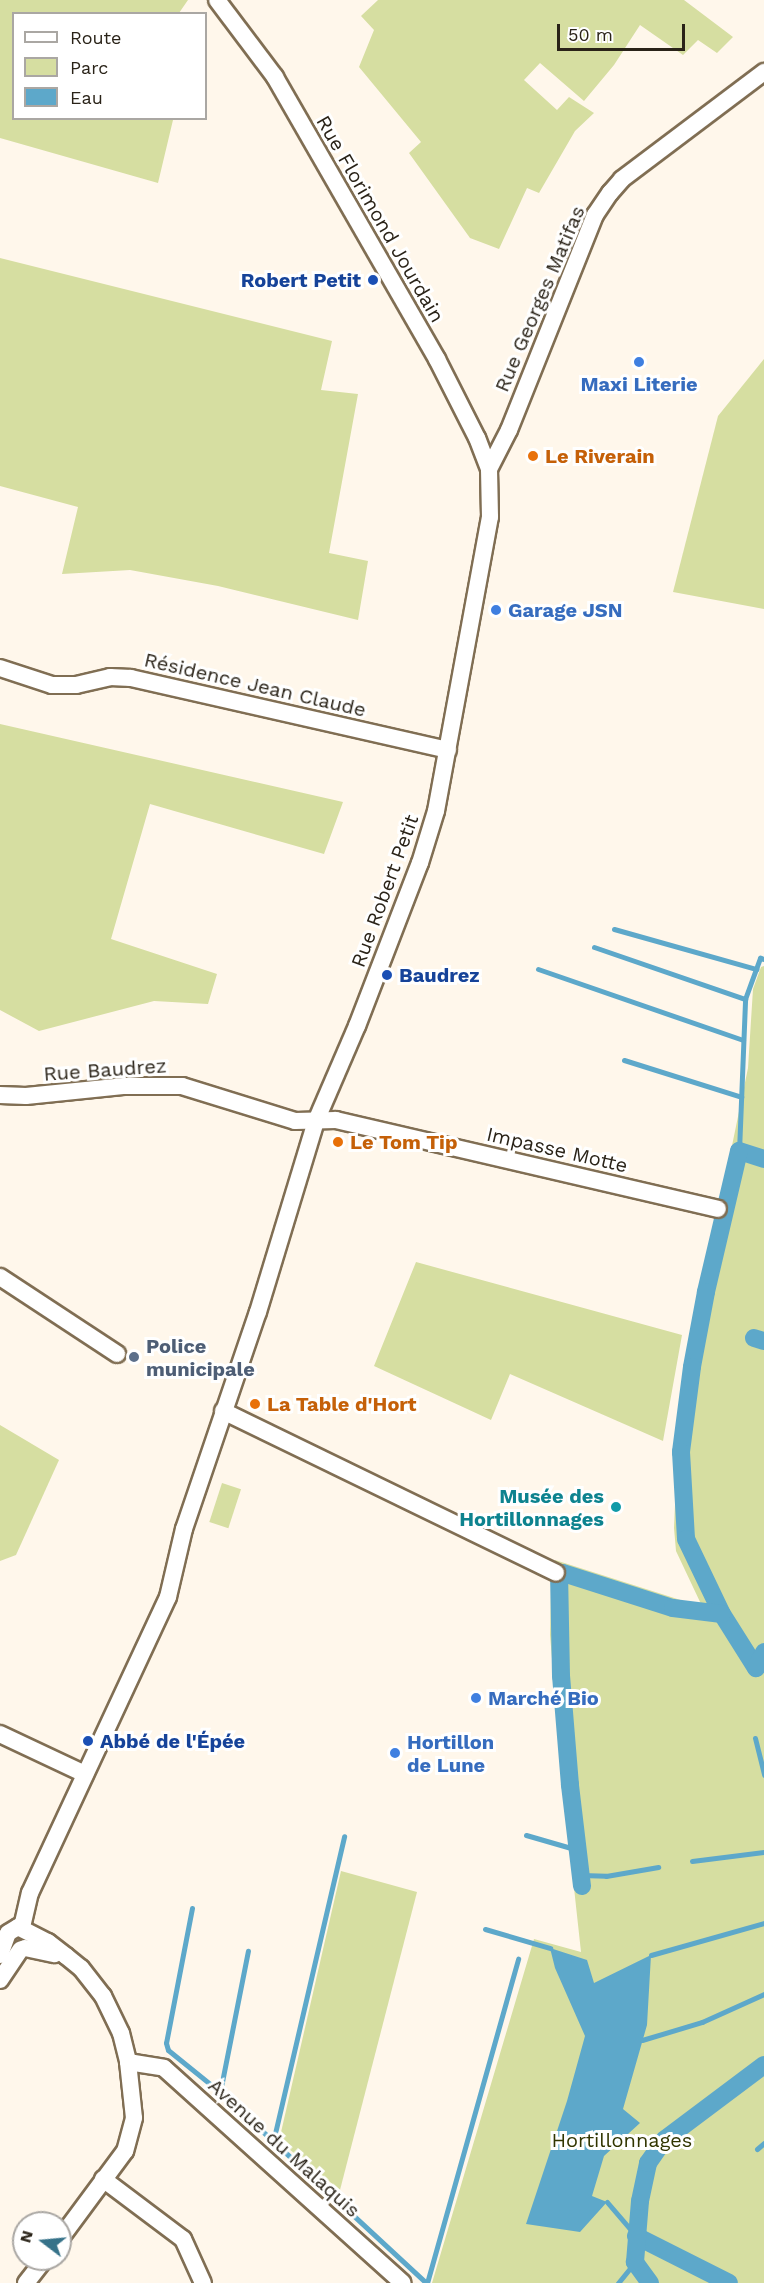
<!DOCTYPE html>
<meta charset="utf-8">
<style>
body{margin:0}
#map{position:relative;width:764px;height:2283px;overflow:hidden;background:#fff7eb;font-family:"Work Sans",sans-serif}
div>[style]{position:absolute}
.green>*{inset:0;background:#d6dea1;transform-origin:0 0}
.water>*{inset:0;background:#5da8ca}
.stream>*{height:5px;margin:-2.5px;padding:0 2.5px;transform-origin:2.5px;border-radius:2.5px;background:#5da8ca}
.canal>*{height:18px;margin:-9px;padding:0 9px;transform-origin:9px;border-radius:9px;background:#5da8ca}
.roads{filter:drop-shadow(2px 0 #806e53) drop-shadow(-2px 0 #806e53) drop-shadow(0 2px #806e53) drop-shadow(0 -2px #806e53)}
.street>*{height:16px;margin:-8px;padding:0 8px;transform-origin:8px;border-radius:8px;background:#fff}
.dots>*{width:16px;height:16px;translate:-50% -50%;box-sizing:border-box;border:3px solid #fff;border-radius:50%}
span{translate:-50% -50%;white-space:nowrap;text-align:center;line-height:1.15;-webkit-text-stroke:6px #fff;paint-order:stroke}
.street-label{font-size:20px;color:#2a2318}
.transit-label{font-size:20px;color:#164399;font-weight:700}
.right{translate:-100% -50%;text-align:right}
.left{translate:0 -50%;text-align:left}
.shop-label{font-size:20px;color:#366cbe;font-weight:700}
.food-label{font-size:20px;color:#c56008;font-weight:700}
.service-label{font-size:20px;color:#4e5e75;font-weight:700}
.culture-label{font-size:20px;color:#0d838f;font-weight:700}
.park-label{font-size:20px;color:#313500}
.legend{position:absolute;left:12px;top:12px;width:195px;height:108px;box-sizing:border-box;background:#fff;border:2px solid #aaa7a3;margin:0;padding:8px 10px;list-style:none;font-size:18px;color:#2a2318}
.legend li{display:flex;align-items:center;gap:12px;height:30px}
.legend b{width:30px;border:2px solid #aaa7a3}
.north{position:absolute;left:12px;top:2211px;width:60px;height:60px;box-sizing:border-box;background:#fff;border:2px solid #aaa7a3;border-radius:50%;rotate:286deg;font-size:16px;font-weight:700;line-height:24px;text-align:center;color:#2a2318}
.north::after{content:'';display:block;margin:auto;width:21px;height:27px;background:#367289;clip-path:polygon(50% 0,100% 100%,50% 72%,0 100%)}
.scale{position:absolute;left:557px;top:24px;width:128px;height:27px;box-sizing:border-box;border:3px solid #2a2318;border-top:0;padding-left:8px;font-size:18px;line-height:21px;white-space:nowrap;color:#2a2318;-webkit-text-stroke:4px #fff;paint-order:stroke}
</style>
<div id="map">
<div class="green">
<div style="clip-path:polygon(0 0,188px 0,179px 13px,14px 14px,14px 118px,173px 120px,158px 183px,0 138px)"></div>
<div style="clip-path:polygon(378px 0,684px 0,733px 37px,717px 53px,698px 40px,683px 55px,640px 25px,614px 65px,584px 101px,540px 63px,524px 80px,557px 110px,569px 97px,594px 113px,575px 131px,539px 193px,527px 188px,499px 249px,470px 238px,409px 153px,421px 142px,359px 67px,374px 30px,361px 16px)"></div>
<div style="clip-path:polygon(0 258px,332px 341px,321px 390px,358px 394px,329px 553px,368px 561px,358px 620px,218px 586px,130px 570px,62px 574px,78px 507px,0 486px)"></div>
<div style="clip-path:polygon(764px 359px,764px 609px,673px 592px,718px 416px)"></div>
<div style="clip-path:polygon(0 724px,343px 802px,324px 854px,150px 804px,111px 939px,217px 974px,208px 1004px,154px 1001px,39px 1031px,0 1010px)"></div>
<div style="clip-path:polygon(764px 966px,764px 2283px,432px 2283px,534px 1939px,581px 1952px,562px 1778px,550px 1635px,551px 1587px,555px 1560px,693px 1604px,701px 1604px,676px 1551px,674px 1528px,677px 1458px,721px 1199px,748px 1068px,753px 989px,761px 967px)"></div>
<div style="clip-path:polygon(416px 1262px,682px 1335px,663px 1441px,510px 1374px,491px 1420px,374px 1366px)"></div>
<div style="clip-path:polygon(0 1425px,59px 1460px,16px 1555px,0 1561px)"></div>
<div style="left:222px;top:1483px;width:20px;height:41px;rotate:18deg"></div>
<div style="clip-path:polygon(341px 1871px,417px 1892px,340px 2190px,279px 2141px)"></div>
</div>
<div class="water">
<div style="clip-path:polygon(550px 1948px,587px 1960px,594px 1983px,651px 1955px,647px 2025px,623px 2109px,640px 2123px,604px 2156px,592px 2196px,607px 2202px,580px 2232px,526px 2224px,567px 2101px,585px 2036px,555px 1968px)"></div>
</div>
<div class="stream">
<div style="left:614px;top:929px;width:148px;rotate:15.7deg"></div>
<div style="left:594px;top:947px;width:160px;rotate:19deg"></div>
<div style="left:538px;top:969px;width:217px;rotate:19.1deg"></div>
<div style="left:624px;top:1060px;width:123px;rotate:17.5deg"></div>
<div style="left:739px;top:1151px;width:152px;rotate:-87.7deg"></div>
<div style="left:745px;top:999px;width:44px;rotate:-69.9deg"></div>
<div style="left:760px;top:958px;width:4px;rotate:14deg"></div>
<div style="left:755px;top:1738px;width:38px;rotate:76deg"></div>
<div style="left:526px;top:1835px;width:54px;rotate:16.1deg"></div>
<div style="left:692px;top:1861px;width:73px;rotate:-7.1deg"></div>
<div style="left:581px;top:1875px;width:25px;rotate:2deg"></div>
<div style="left:606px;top:1876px;width:53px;rotate:-9.8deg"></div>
<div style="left:192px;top:1908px;width:137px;rotate:100.9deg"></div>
<div style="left:166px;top:2043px;width:7px;rotate:74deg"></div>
<div style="left:168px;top:2050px;width:67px;rotate:38.9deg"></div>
<div style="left:220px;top:2092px;width:281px;rotate:42.8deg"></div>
<div style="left:485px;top:1929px;width:68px;rotate:16.3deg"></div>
<div style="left:651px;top:1955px;width:117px;rotate:-15.8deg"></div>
<div style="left:642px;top:2040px;width:63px;rotate:-16.7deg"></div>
<div style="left:702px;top:2022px;width:68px;rotate:-24.3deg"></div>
<div style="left:220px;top:2092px;width:144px;rotate:-78.8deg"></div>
<div style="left:273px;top:2142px;width:314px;rotate:-76.9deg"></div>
<div style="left:757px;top:2149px;width:9px;rotate:-41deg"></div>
<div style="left:607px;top:2202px;width:45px;rotate:49.5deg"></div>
<div style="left:427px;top:2283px;width:337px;rotate:-74.3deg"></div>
<div style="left:618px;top:2283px;width:27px;rotate:-51deg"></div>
</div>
<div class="canal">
<div style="left:764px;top:1159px;width:26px;rotate:-162deg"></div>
<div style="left:739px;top:1151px;width:145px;rotate:103.2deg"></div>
<div style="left:706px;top:1292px;width:76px;rotate:100.6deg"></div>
<div style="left:692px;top:1367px;width:86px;rotate:97.4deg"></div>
<div style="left:681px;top:1452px;width:87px;rotate:86.7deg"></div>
<div style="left:686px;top:1539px;width:83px;rotate:64.4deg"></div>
<div style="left:722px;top:1614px;width:64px;rotate:57.8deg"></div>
<div style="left:756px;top:1668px;width:18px;rotate:-63deg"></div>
<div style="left:754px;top:1338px;width:10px;rotate:17deg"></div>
<div style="left:582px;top:1886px;width:102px;rotate:-96.8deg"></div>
<div style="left:570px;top:1785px;width:109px;rotate:-94.7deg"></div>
<div style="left:561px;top:1676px;width:101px;rotate:-91.1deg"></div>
<div style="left:559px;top:1575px;width:4px;rotate:-27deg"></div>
<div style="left:563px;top:1573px;width:115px;rotate:17.7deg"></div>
<div style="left:673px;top:1608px;width:49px;rotate:7deg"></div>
<div style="left:636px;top:2236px;width:104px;rotate:26.8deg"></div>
<div style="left:650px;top:2283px;width:26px;rotate:-126deg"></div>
<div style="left:635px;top:2262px;width:61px;rotate:-85.3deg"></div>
<div style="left:640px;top:2201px;width:39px;rotate:-78deg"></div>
<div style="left:648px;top:2163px;width:28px;rotate:-55deg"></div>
<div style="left:664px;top:2140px;width:125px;rotate:-36.9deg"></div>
</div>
<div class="roads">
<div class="street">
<div style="left:489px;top:469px;width:44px;rotate:-62.9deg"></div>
<div style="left:509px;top:430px;width:232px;rotate:-68.2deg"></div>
<div style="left:595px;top:215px;width:27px;rotate:-56deg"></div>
<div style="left:610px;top:193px;width:18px;rotate:-49deg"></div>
<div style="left:622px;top:179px;width:178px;rotate:-37deg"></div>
<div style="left:0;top:668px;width:55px;rotate:18.1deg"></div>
<div style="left:52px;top:685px;width:24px"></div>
<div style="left:76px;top:685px;width:35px;rotate:-13deg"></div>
<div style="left:110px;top:677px;width:21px;rotate:3deg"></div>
<div style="left:131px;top:678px;width:325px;rotate:12.8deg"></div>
<div style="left:0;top:1095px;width:26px;rotate:2deg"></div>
<div style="left:26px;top:1096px;width:100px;rotate:-5.8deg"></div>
<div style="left:125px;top:1086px;width:57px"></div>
<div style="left:182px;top:1086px;width:118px;rotate:17.2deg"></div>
<div style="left:295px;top:1121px;width:41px;rotate:-1.4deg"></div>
<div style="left:336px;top:1120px;width:392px;rotate:13.1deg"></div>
<div style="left:0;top:1277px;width:140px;rotate:33.3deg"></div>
<div style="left:223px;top:1411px;width:370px;rotate:25.9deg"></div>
<div style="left:0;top:1734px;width:94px;rotate:25.2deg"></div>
<div style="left:22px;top:1927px;width:35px;rotate:-77deg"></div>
<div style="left:30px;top:1893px;width:327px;rotate:-65deg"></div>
<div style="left:168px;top:1597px;width:70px;rotate:-76.8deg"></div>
<div style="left:184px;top:1529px;width:229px;rotate:-71.2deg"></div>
<div style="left:258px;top:1312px;width:200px;rotate:-73.1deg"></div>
<div style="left:316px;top:1121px;width:103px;rotate:-66.7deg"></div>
<div style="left:357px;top:1026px;width:175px;rotate:-68.9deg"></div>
<div style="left:420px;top:863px;width:54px;rotate:-72.9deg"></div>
<div style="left:436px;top:811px;width:299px;rotate:-79.6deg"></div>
<div style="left:490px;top:517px;width:48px;rotate:-91.2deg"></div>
<div style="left:489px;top:469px;width:33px;rotate:-111deg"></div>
<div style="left:477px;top:438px;width:89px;rotate:-116.9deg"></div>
<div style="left:437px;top:359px;width:325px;rotate:-119.9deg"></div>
<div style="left:275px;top:77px;width:96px;rotate:-127deg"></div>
<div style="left:25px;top:1948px;width:30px;rotate:12deg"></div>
<div style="left:0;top:1955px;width:23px;rotate:-70deg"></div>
<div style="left:8px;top:1933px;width:12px;rotate:-31deg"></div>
<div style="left:18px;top:1927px;width:34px;rotate:27deg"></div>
<div style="left:48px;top:1942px;width:23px;rotate:38deg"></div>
<div style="left:66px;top:1956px;width:19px;rotate:39deg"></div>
<div style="left:81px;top:1968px;width:36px;rotate:52deg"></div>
<div style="left:103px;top:1996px;width:41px;rotate:64.1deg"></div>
<div style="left:121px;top:2033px;width:30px;rotate:76deg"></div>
<div style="left:128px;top:2062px;width:56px;rotate:83.9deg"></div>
<div style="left:134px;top:2118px;width:34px;rotate:105deg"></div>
<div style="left:125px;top:2151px;width:109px;rotate:126.5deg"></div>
<div style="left:0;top:1980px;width:37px;rotate:-56deg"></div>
<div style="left:128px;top:2062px;width:36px;rotate:9deg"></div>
<div style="left:164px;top:2068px;width:321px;rotate:42deg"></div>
<div style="left:103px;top:2179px;width:100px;rotate:36.9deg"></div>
<div style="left:183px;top:2239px;width:48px;rotate:65.6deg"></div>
<div style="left:26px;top:2283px;width:31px;rotate:-52deg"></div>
</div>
</div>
<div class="dots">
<div style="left:373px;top:280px;background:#1a4fb4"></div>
<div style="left:639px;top:362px;background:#3f7fe0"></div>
<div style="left:533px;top:456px;background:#e8710a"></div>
<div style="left:496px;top:610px;background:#3f7fe0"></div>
<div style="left:387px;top:975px;background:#1a4fb4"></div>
<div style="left:338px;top:1142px;background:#e8710a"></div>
<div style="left:134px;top:1357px;background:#5c6f8a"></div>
<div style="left:255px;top:1404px;background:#e8710a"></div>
<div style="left:616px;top:1507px;background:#0f9aa8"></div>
<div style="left:476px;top:1698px;background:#3f7fe0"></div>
<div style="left:88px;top:1741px;background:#1a4fb4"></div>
<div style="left:395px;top:1753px;background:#3f7fe0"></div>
</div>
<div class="street-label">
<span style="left:380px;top:219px;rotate:60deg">Rue Florimond Jourdain</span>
<span style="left:540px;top:299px;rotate:-67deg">Rue Georges Matifas</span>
<span style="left:255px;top:685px;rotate:13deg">Résidence Jean Claude</span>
<span style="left:385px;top:891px;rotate:-70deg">Rue Robert Petit</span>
<span style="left:105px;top:1070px;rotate:-4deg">Rue Baudrez</span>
<span style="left:557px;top:1150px;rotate:13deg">Impasse Motte</span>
<span style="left:284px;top:2148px;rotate:42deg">Avenue du Malaquis</span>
</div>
<div class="transit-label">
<span class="right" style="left:361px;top:280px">Robert Petit</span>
<span class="left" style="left:399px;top:975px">Baudrez</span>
<span class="left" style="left:100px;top:1741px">Abbé de l'Épée</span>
</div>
<div class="shop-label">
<span style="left:639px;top:384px">Maxi Literie</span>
<span class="left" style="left:508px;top:610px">Garage JSN</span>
<span class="left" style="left:488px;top:1698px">Marché Bio</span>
<span class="left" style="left:407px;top:1754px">Hortillon<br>de Lune</span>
</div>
<div class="food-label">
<span class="left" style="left:545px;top:456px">Le Riverain</span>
<span class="left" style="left:350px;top:1142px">Le Tom Tip</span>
<span class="left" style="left:267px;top:1404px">La Table d'Hort</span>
</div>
<div class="service-label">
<span class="left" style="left:146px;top:1358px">Police<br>municipale</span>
</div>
<div class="culture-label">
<span class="right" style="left:604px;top:1508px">Musée des<br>Hortillonnages</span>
</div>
<div class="park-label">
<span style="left:622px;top:2140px">Hortillonnages</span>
</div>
<ul class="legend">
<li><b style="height:8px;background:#fff"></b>Route</li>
<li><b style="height:16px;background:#d6dea1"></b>Parc</li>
<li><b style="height:16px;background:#5da8ca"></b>Eau</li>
</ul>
<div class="north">N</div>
<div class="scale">50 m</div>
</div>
